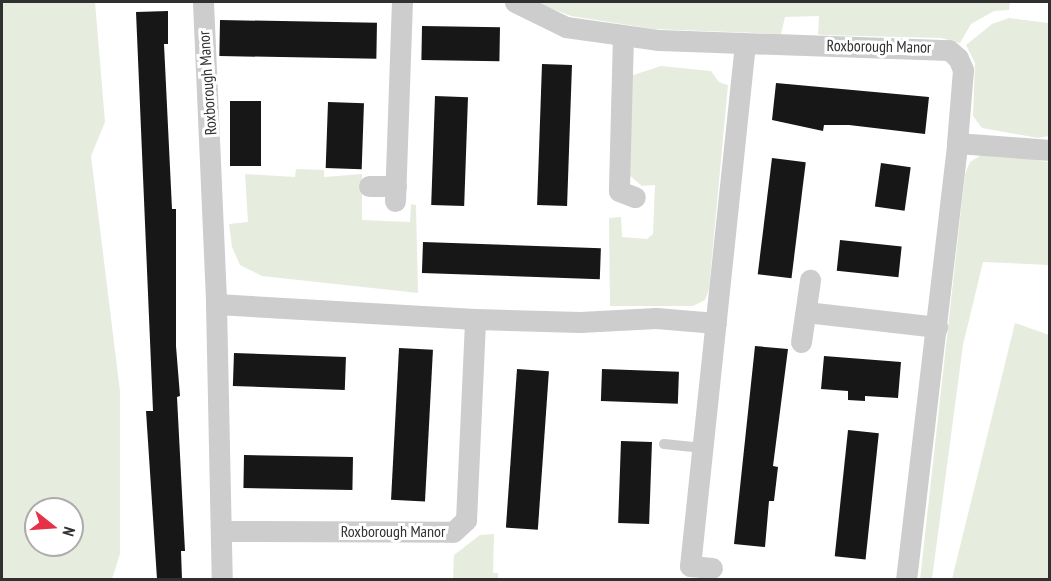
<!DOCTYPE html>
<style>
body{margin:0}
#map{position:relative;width:1051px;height:581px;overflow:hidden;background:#fff;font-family:"PT Sans Narrow",sans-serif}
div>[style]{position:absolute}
.green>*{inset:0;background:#e6edde}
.building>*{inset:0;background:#171717;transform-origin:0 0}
.service>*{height:10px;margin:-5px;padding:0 5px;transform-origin:5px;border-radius:5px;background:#cdcdcd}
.minor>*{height:21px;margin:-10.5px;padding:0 10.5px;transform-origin:10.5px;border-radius:10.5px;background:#cdcdcd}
span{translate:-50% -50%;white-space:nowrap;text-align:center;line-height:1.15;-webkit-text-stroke:6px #fff;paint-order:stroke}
.street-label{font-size:16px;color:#303030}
.frame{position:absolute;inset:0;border:3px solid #303030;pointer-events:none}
.north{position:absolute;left:24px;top:497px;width:60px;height:60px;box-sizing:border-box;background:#fff;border:2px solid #acacac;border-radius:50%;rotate:107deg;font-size:16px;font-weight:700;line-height:24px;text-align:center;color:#303030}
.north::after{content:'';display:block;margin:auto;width:21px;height:27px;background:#e63246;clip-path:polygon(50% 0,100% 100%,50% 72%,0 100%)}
</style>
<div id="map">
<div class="green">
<div style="clip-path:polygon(evenodd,2px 2px,95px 2px,105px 122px,91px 156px,120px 391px,120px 554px,112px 579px,2px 579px,2px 2px,36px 509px,72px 509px,72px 545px,36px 545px,36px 509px)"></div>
<div style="clip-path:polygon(535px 2px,1010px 2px,1009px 10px,994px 11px,971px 24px,960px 43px,941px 38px,822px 35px,818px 34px,819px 16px,785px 17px,781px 34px,653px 29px,571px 16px)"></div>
<div style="clip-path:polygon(1009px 18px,1049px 23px,1049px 136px,1038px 138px,982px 128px,973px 116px,975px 63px,966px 45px,992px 24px)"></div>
<div style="clip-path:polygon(661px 66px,711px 71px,719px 82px,728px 85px,709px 289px,705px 300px,693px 306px,610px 306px,609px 218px,621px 217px,622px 237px,647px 239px,653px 234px,655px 185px,642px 186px,629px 175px,630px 76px)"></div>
<div style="clip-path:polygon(986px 152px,1049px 162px,1049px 265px,983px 262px,963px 345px,932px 579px,920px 580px,965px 174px,970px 162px)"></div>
<div style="clip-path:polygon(296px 169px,324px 170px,324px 177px,362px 174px,362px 220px,410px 222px,411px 204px,416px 205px,418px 293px,262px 276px,240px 265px,232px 247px,229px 224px,248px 222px,245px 174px,295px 177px)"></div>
<div style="clip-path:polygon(1015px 323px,1049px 335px,1049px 579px,952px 579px)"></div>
<div style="clip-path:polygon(494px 534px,493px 573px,498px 573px,498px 579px,453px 579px,454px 555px,480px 535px)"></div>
</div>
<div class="building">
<div style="clip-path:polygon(168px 11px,168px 44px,164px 44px,172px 209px,176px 209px,176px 346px,180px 396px,177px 397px,185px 551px,181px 551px,182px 579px,157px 579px,146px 411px,153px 411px,136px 12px)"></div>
<div style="left:220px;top:20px;width:157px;height:36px;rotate:1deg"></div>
<div style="left:422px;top:26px;width:78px;height:34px;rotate:1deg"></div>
<div style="left:542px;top:64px;width:30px;height:141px;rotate:2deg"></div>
<div style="clip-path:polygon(776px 83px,929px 97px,925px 134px,849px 125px,824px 125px,823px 131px,772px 120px)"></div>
<div style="left:435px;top:96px;width:33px;height:109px;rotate:2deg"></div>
<div style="left:230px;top:101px;width:31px;height:65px"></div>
<div style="left:328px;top:102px;width:36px;height:66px;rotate:2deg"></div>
<div style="left:772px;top:158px;width:34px;height:117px;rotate:7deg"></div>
<div style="left:881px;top:163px;width:30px;height:44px;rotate:8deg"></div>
<div style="left:840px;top:240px;width:62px;height:31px;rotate:6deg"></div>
<div style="left:423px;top:242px;width:178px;height:31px;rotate:2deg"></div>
<div style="clip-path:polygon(755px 346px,788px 349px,773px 466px,778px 467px,774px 501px,769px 501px,765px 547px,734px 544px)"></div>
<div style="left:399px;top:348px;width:34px;height:152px;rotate:3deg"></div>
<div style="left:234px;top:353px;width:112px;height:33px;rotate:2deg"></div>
<div style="clip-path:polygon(824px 356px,901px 362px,898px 398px,865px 396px,865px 401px,848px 400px,848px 391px,821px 389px)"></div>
<div style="left:517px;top:369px;width:32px;height:159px;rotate:4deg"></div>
<div style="left:602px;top:369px;width:77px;height:32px;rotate:2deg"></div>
<div style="left:848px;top:430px;width:31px;height:127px;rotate:6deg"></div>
<div style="left:621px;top:441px;width:31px;height:82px;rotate:2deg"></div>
<div style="left:244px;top:455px;width:109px;height:33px;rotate:1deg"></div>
</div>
<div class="service">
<div style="left:664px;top:444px;width:39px;rotate:6deg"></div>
</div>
<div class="minor">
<div style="left:203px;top:2px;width:302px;rotate:87.5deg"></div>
<div style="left:216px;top:304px;width:276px;rotate:88.8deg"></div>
<div style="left:515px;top:2px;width:57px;rotate:26.1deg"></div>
<div style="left:566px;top:27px;width:94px;rotate:8deg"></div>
<div style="left:659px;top:40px;width:290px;rotate:2deg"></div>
<div style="left:949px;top:50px;width:12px;rotate:42deg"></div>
<div style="left:958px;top:58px;width:13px;rotate:67deg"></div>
<div style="left:963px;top:70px;width:73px;rotate:94.7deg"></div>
<div style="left:623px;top:35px;width:156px;rotate:91.5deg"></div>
<div style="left:619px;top:191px;width:17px;rotate:21deg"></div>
<div style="left:369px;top:186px;width:27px"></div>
<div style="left:395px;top:201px;width:199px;rotate:-88deg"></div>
<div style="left:216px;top:304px;width:259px;rotate:3.3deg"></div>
<div style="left:806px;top:312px;width:132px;rotate:6.5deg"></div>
<div style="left:801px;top:342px;width:63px;rotate:-81.7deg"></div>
<div style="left:223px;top:531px;width:230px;rotate:0.2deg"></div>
<div style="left:453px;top:532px;width:18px;rotate:-43deg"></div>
<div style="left:466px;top:520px;width:201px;rotate:-87.4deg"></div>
<div style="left:475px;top:319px;width:105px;rotate:1.6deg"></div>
<div style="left:580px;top:322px;width:76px;rotate:-3deg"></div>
<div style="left:656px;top:318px;width:60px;rotate:4.8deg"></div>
<div style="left:712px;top:568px;width:22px;rotate:-175deg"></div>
<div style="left:690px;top:566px;width:525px;rotate:-83.99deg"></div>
<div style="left:906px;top:580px;width:440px;rotate:-83.3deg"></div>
<div style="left:957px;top:143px;width:93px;rotate:4.3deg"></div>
</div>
<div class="street-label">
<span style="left:879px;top:46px;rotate:1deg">Roxborough Manor</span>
<span style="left:207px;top:83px;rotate:-94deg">Roxborough Manor</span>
<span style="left:393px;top:531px">Roxborough Manor</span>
</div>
<div class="frame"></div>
<div class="north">N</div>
</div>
